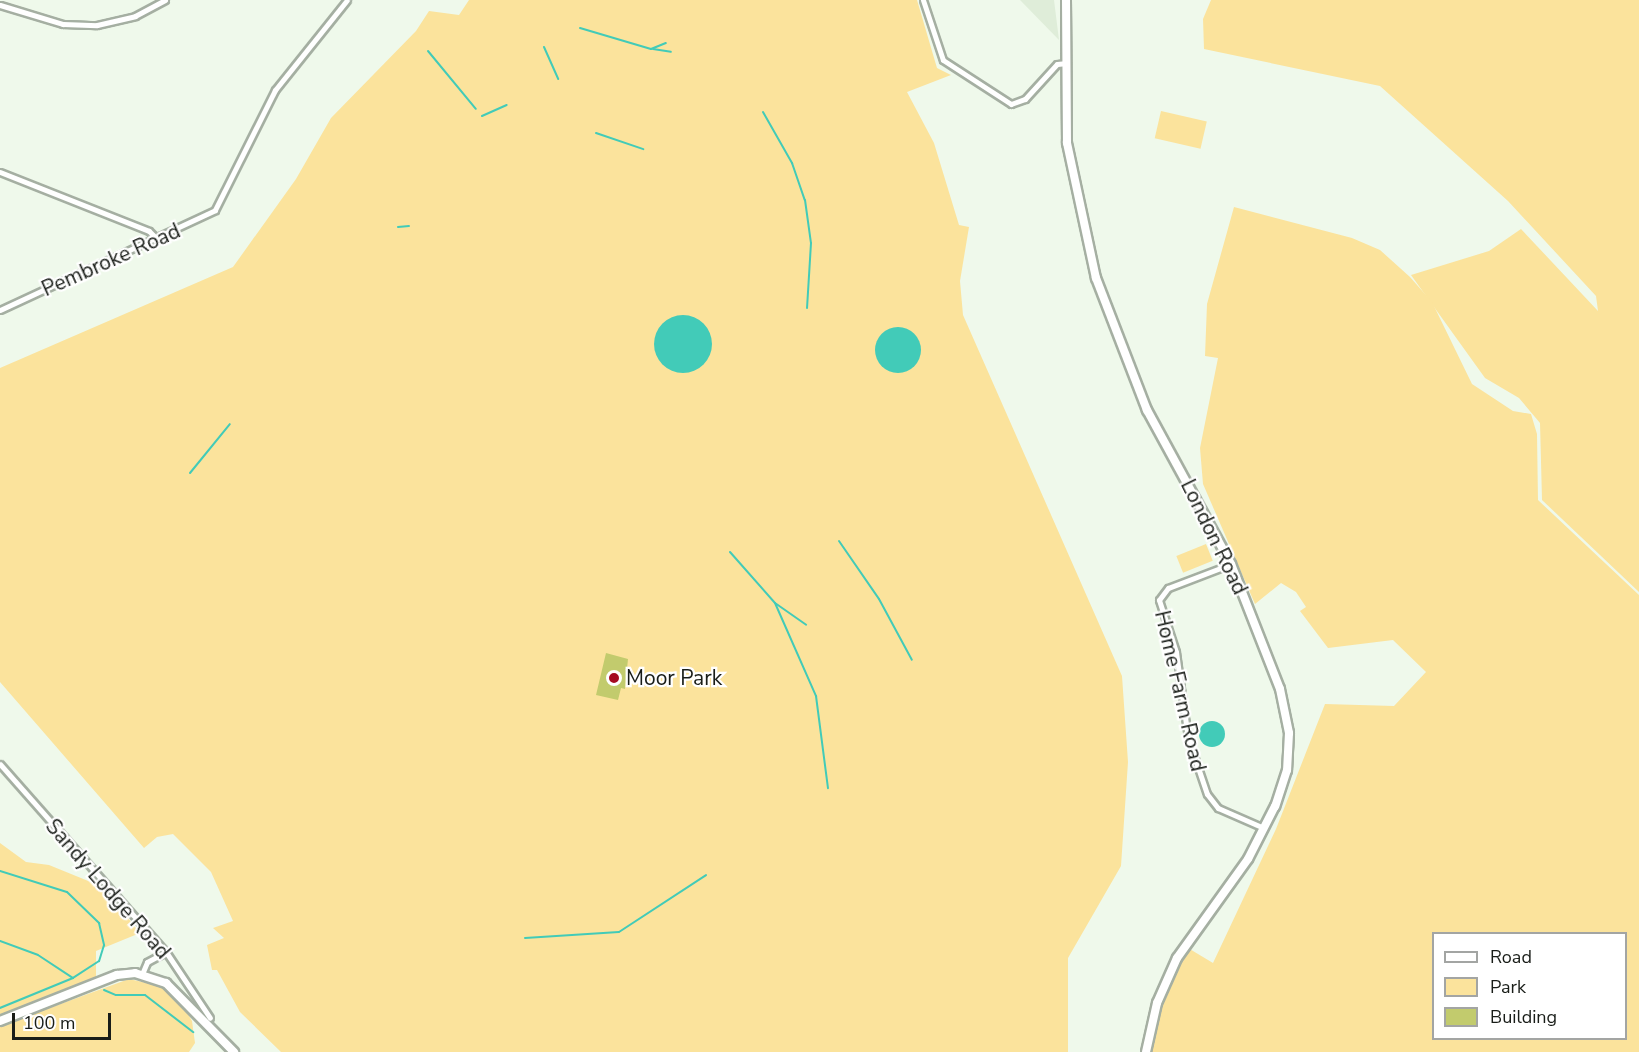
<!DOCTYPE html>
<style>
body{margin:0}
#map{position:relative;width:1639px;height:1052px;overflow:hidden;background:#eff9eb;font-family:"Nunito Sans",sans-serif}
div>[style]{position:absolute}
.built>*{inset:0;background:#dfedd9}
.green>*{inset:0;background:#fbe39c;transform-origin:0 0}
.water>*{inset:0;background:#42cbb8}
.round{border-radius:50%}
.stream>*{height:2px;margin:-1px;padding:0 1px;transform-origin:1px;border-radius:1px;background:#42cbb8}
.building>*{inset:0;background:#c2cb6d}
.roads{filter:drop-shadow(2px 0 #a5afa2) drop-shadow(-2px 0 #a5afa2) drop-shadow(0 2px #a5afa2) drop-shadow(0 -2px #a5afa2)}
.minor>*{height:5px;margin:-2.5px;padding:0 2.5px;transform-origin:2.5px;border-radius:2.5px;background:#fff}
.primary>*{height:8px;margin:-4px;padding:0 4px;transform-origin:4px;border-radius:4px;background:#fff}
.dots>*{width:16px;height:16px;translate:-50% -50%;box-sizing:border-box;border:3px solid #fff;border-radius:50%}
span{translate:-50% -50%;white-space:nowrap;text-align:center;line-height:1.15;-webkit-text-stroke:4.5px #fff;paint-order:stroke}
.street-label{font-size:21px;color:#191d18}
.poi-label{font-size:21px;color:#191d18}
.left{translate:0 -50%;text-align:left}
.legend{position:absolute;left:1432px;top:932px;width:195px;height:108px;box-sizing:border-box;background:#fff;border:2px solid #a3a5a3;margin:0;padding:8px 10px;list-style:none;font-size:18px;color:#191d18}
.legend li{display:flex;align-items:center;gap:12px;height:30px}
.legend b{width:30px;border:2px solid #a3a5a3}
.scale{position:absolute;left:12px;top:1013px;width:99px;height:27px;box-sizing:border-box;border:3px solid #191d18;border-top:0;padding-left:8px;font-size:18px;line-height:21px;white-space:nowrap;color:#191d18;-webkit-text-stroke:4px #fff;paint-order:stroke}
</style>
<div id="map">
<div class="built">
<div style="clip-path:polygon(1020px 0,1054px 0,1059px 40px)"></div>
</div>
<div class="green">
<div style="clip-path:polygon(469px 0,917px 0,937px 68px,951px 75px,907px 92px,934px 143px,959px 225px,969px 227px,960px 281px,963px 315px,1122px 676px,1128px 762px,1121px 866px,1068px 958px,1068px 1052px,281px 1052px,240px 1012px,217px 970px,212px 970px,207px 945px,224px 938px,213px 928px,233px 921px,211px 872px,173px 834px,157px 837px,144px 848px,0 682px,0 368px,233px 267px,296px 179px,331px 118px,416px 31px,429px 11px,459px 15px)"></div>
<div style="clip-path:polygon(1211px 0,1639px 0,1639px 592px,1542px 500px,1540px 423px,1519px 398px,1485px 378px,1411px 275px,1489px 251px,1521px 229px,1598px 311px,1596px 296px,1508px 201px,1380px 86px,1204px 49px,1203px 19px)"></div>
<div style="left:1161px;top:111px;width:47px;height:28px;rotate:13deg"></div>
<div style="clip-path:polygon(evenodd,1234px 207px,1352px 238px,1380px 250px,1410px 277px,1432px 302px,1472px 384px,1513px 411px,1531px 414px,1537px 434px,1538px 500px,1639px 595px,1639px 1052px,1151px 1052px,1159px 1011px,1188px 948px,1213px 963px,1276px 829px,1325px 704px,1394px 706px,1426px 672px,1393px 640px,1328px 648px,1300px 611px,1306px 607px,1296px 592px,1281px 583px,1255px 604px,1203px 484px,1200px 448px,1218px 358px,1205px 356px,1207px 304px,1234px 207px,1434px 934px,1626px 934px,1626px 1038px,1434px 1038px,1434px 934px)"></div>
<div style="left:1206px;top:544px;width:18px;height:32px;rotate:68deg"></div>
<div style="clip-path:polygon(0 843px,26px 862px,49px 865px,103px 887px,140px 933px,96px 951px,96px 983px,0 1021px)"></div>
<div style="clip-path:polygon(129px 979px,160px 986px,183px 1005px,192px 1021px,195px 1043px,189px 1052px,0 1052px,0 1026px)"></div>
</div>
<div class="water">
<div class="round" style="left:654px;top:315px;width:58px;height:58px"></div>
<div class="round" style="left:875px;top:327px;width:46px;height:46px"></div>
<div class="round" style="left:1199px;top:721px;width:26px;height:26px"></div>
</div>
<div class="stream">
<div style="left:580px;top:28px;width:74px;rotate:16.5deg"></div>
<div style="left:651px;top:49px;width:16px;rotate:-22deg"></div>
<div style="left:544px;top:47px;width:35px;rotate:66deg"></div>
<div style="left:653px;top:49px;width:18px;rotate:9deg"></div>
<div style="left:428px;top:51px;width:75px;rotate:50.4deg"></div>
<div style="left:763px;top:112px;width:59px;rotate:60.4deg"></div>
<div style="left:792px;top:163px;width:39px;rotate:71deg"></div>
<div style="left:805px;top:200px;width:43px;rotate:82.1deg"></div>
<div style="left:811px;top:243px;width:65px;rotate:93.5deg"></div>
<div style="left:482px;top:116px;width:27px;rotate:-24deg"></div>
<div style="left:596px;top:133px;width:50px;rotate:18.8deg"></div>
<div style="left:398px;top:227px;width:11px;rotate:-5deg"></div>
<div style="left:190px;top:473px;width:63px;rotate:-50.8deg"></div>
<div style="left:839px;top:541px;width:70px;rotate:55.4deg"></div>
<div style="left:879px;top:599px;width:69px;rotate:61.6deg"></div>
<div style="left:730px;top:552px;width:68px;rotate:48.6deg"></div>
<div style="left:775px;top:603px;width:38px;rotate:35deg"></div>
<div style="left:775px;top:603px;width:102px;rotate:66.2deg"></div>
<div style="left:816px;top:696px;width:93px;rotate:82.6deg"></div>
<div style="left:0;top:871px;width:70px;rotate:17.4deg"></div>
<div style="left:67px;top:892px;width:45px;rotate:44.1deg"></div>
<div style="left:99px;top:923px;width:23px;rotate:77deg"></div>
<div style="left:104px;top:945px;width:17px;rotate:107deg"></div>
<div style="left:99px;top:961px;width:31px;rotate:147deg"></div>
<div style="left:525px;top:938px;width:94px;rotate:-3.7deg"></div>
<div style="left:619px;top:932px;width:104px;rotate:-33.2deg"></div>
<div style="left:0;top:941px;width:40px;rotate:20.2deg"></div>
<div style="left:38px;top:955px;width:42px;rotate:33.3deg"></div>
<div style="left:73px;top:978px;width:79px;rotate:157.7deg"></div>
<div style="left:104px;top:990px;width:13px;rotate:23deg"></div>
<div style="left:116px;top:995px;width:29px"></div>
<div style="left:145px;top:995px;width:61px;rotate:37.6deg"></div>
</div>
<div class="building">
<div style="clip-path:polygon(606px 653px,628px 659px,625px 689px,621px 688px,618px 700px,596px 695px)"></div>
</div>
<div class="roads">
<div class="minor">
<div style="left:923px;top:0;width:63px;rotate:71.6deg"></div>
<div style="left:943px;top:60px;width:81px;rotate:32.9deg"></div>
<div style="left:1011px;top:104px;width:15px;rotate:-20deg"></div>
<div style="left:1025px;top:99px;width:47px;rotate:-47.6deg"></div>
<div style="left:1057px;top:64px;width:10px;rotate:-6deg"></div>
<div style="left:0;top:5px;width:66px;rotate:16.8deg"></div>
<div style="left:63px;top:24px;width:34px;rotate:2deg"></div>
<div style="left:97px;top:25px;width:39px;rotate:-13deg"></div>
<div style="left:135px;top:16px;width:34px;rotate:-28deg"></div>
<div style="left:0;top:172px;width:160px;rotate:21.6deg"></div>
<div style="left:149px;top:231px;width:11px;rotate:45deg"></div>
<div style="left:0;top:310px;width:237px;rotate:-24.9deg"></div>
<div style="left:215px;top:210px;width:134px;rotate:-63.4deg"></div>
<div style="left:275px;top:90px;width:115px;rotate:-51.3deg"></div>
<div style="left:1231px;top:564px;width:67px;rotate:159.1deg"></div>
<div style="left:1168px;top:588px;width:15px;rotate:127deg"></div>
<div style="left:1159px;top:600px;width:55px;rotate:71.9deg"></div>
<div style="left:1176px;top:652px;width:87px;rotate:82.1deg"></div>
<div style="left:1188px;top:738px;width:59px;rotate:71.3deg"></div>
<div style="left:1207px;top:794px;width:18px;rotate:52deg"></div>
<div style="left:1218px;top:808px;width:50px;rotate:23.5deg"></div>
<div style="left:0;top:764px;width:251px;rotate:48.6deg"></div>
<div style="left:166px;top:952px;width:79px;rotate:56.3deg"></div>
<div style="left:142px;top:974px;width:13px;rotate:-67deg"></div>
<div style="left:147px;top:962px;width:21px;rotate:-28deg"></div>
</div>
<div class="primary">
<div style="left:1066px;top:0;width:143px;rotate:89.6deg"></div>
<div style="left:1067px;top:143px;width:138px;rotate:77.9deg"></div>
<div style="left:1096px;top:278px;width:142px;rotate:68.9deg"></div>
<div style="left:1147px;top:410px;width:175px;rotate:61.4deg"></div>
<div style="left:1231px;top:564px;width:134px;rotate:68.6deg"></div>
<div style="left:1280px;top:689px;width:45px;rotate:78.4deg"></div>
<div style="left:1289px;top:733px;width:37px;rotate:93deg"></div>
<div style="left:1287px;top:770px;width:38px;rotate:108deg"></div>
<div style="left:1275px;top:806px;width:59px;rotate:117deg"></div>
<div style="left:1248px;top:859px;width:122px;rotate:125.6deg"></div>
<div style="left:1177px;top:958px;width:49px;rotate:114deg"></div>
<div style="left:1157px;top:1003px;width:50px;rotate:102.7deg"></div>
<div style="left:0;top:1021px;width:126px;rotate:-21.5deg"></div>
<div style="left:117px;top:975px;width:18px;rotate:-6deg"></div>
<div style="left:135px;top:973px;width:33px;rotate:18deg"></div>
<div style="left:166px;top:983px;width:97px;rotate:45.4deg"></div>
</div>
</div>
<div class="dots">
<div style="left:614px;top:678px;background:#a50b21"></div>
</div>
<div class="street-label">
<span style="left:111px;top:260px;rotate:-24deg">Pembroke Road</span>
<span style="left:1214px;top:537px;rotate:64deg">London Road</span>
<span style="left:1180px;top:691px;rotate:77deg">Home Farm Road</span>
<span style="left:108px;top:889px;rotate:49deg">Sandy Lodge Road</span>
</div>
<div class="poi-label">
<span class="left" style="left:626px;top:678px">Moor Park</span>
</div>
<ul class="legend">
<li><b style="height:8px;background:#fff"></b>Road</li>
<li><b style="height:16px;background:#fbe39c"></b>Park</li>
<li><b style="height:16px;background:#c2cb6d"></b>Building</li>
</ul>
<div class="scale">100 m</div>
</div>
